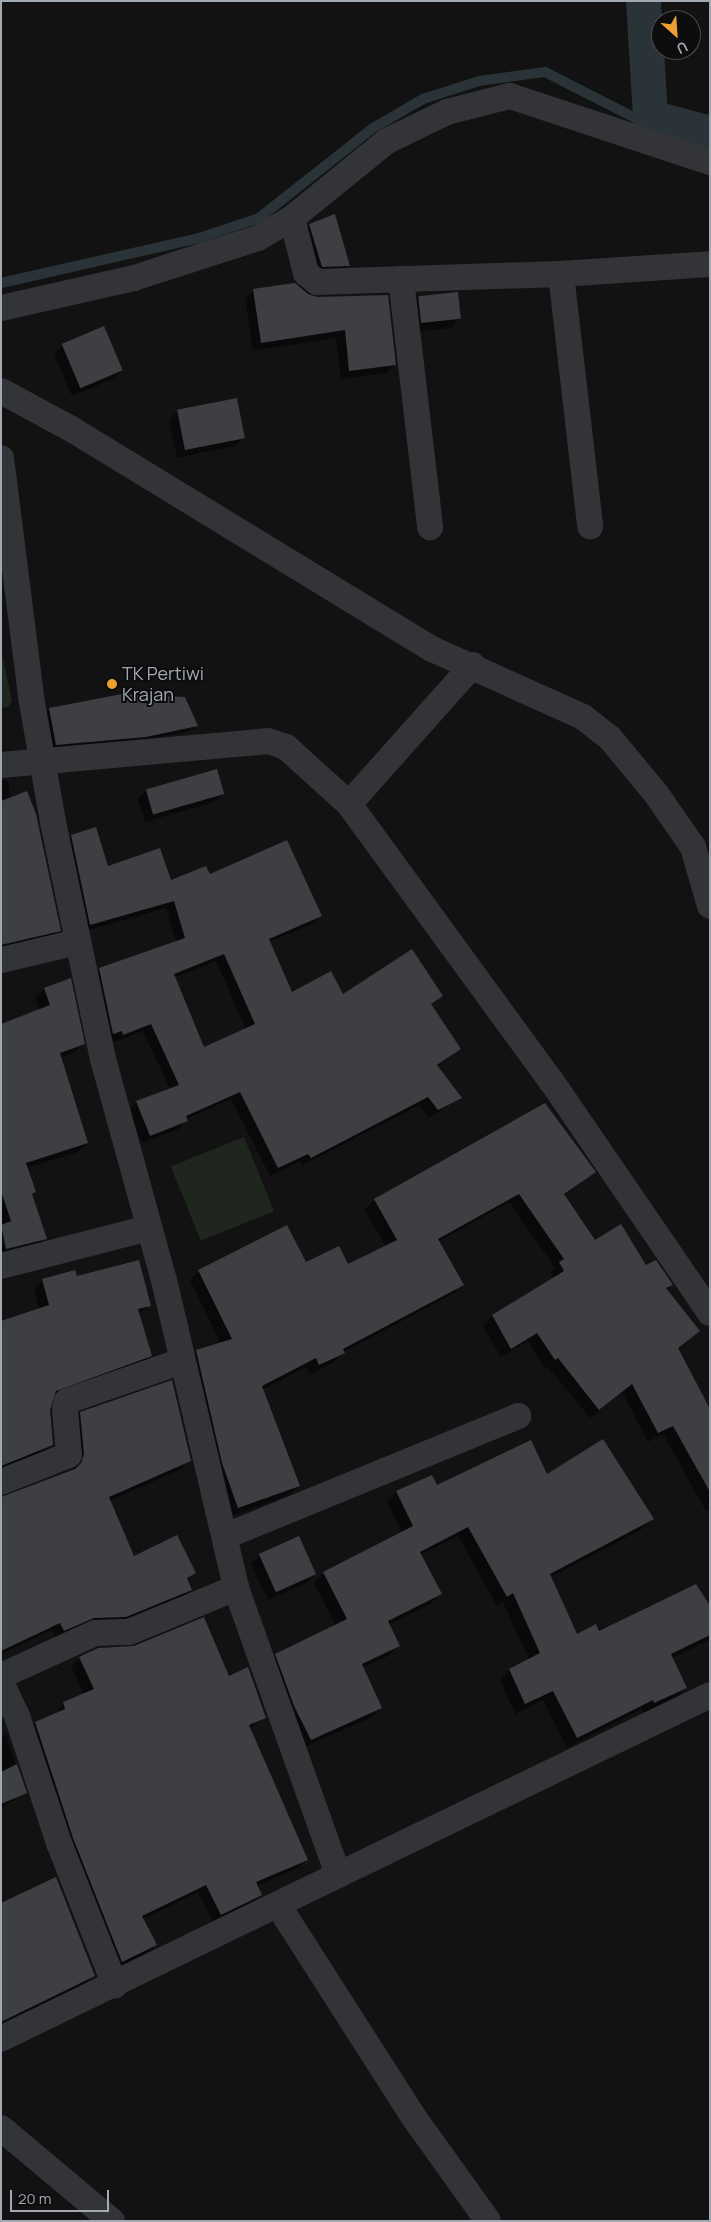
<!DOCTYPE html>
<style>
body{margin:0}
#map{position:relative;width:711px;height:2222px;overflow:hidden;background:#121213;font-family:Manrope,sans-serif}
div>[style]{position:absolute}
.green>*{inset:0;background:#1e261e;transform-origin:0 0}
.shadow>*{inset:0;background:#0007}
.stream>*{height:10px;margin:-5px;padding:0 5px;transform-origin:5px;border-radius:5px;background:#2a3338}
.canal>*{height:35px;margin:-17.5px;padding:0 17.5px;transform-origin:17.5px;border-radius:17.5px;background:#2a3338}
.building>*{inset:0;background:#3e3f43;transform-origin:0 0}
.minor>*{height:26px;margin:-13px;padding:0 13px;transform-origin:13px;border-radius:13px;background:#333438}
.dots>*{width:14px;height:14px;translate:-50% -50%;box-sizing:border-box;border:2px solid #0d0d0e;border-radius:50%}
span{translate:-50% -50%;white-space:nowrap;text-align:center;line-height:1.15;-webkit-text-stroke:4px #0d0d0e;paint-order:stroke}
.poi-label{font-size:18px;color:#a3a9b3}
.left{translate:0 -50%;text-align:left}
.frame{position:absolute;inset:0;border:2px solid #a3a9b3;pointer-events:none}
.north{position:absolute;left:651px;top:10px;width:50px;height:50px;box-sizing:border-box;background:#0d0d0e;border:1px solid #494b50;border-radius:50%;rotate:154deg;font-size:14px;font-weight:700;line-height:20px;text-align:center;color:#a3a9b3}
.north::after{content:'';display:block;margin:auto;width:18px;height:22px;background:#ed9f30;clip-path:polygon(50% 0,100% 100%,50% 72%,0 100%)}
.scale{position:absolute;left:10px;top:2190px;width:99px;height:22px;box-sizing:border-box;border:2px solid #a3a9b3;border-top:0;padding-left:6px;font-size:15px;line-height:18px;white-space:nowrap;color:#a3a9b3;-webkit-text-stroke:4px #0d0d0e;paint-order:stroke}
</style>
<div id="map">
<div class="green">
<div style="clip-path:polygon(1px 648px,12px 701px,8px 707px,1px 708px)"></div>
<div style="left:244px;top:1137px;width:80px;height:79px;rotate:68deg"></div>
</div>
<div class="shadow">
<div style="clip-path:polygon(310px 225px,349px 266px,340px 274px,314px 275px,301px 233px)"></div>
<div style="clip-path:polygon(295px 284px,316px 298px,395px 364px,386px 373px,341px 379px,336px 338px,253px 351px,245px 299px,254px 290px)"></div>
<div style="clip-path:polygon(418px 295px,459px 319px,451px 328px,413px 332px,410px 304px)"></div>
<div style="clip-path:polygon(63px 345px,121px 370px,113px 379px,72px 396px,54px 354px)"></div>
<div style="clip-path:polygon(178px 411px,244px 437px,235px 446px,177px 458px,169px 420px)"></div>
<div style="clip-path:polygon(50px 709px,197px 726px,193px 730px,141px 741px,52px 749px,45px 713px)"></div>
<div style="clip-path:polygon(1px 780px,8px 781px,11px 799px,59px 930px,51px 938px,1px 950px)"></div>
<div style="clip-path:polygon(147px 790px,223px 794px,214px 802px,145px 822px,138px 799px)"></div>
<div style="clip-path:polygon(evenodd,72px 836px,107px 868px,170px 882px,209px 875px,320px 916px,312px 924px,269px 942px,292px 994px,441px 996px,430px 1005px,460px 1049px,437px 1067px,461px 1097px,429px 1118px,419px 1105px,303px 1165px,300px 1161px,270px 1176px,231px 1099px,186px 1119px,179px 1129px,142px 1143px,129px 1110px,137px 1102px,170px 1089px,143px 1031px,115px 1042px,114px 1039px,105px 1042px,92px 977px,100px 969px,176px 942px,166px 908px,82px 932px,64px 844px,72px 836px,216px 961px,246px 1029px,203px 1048px,175px 977px,216px 961px)"></div>
<div style="clip-path:polygon(44px 989px,83px 1044px,74px 1053px,60px 1058px,87px 1143px,78px 1152px,27px 1168px,35px 1192px,31px 1196px,45px 1238px,36px 1247px,1px 1256px,1px 1025px,40px 1011px,35px 998px)"></div>
<div style="clip-path:polygon(545px 1105px,594px 1172px,563px 1196px,595px 1241px,646px 1267px,671px 1285px,666px 1290px,698px 1331px,677px 1349px,710px 1412px,710px 1509px,706px 1511px,663px 1434px,648px 1442px,622px 1392px,590px 1418px,548px 1367px,545px 1369px,528px 1341px,501px 1357px,483px 1326px,492px 1316px,554px 1278px,550px 1272px,555px 1268px,509px 1202px,438px 1242px,462px 1285px,453px 1294px,343px 1352px,334px 1362px,310px 1374px,306px 1367px,262px 1390px,299px 1486px,289px 1495px,229px 1517px,187px 1360px,196px 1351px,221px 1344px,190px 1280px,199px 1271px,305px 1264px,347px 1266px,386px 1247px,365px 1210px,374px 1200px)"></div>
<div style="clip-path:polygon(76px 1278px,149px 1305px,138px 1315px,150px 1355px,142px 1364px,53px 1396px,49px 1410px,52px 1445px,43px 1453px,1px 1470px,1px 1322px,40px 1310px,34px 1288px,43px 1280px)"></div>
<div style="clip-path:polygon(81px 1413px,190px 1460px,181px 1469px,109px 1501px,133px 1558px,194px 1573px,187px 1580px,191px 1590px,182px 1598px,116px 1625px,55px 1638px,52px 1630px,1px 1654px,1px 1497px,74px 1470px,72px 1422px)"></div>
<div style="clip-path:polygon(547px 1476px,652px 1519px,642px 1529px,551px 1577px,577px 1635px,710px 1603px,710px 1640px,672px 1658px,686px 1688px,676px 1698px,644px 1713px,642px 1709px,567px 1748px,543px 1700px,515px 1714px,500px 1680px,510px 1670px,529px 1660px,503px 1602px,497px 1606px,458px 1536px,420px 1555px,440px 1594px,430px 1604px,388px 1625px,398px 1646px,388px 1656px,363px 1668px,381px 1708px,370px 1718px,300px 1749px,266px 1665px,276px 1655px,336px 1626px,314px 1583px,324px 1573px,402px 1533px,387px 1502px,397px 1492px)"></div>
<div style="clip-path:polygon(260px 1555px,315px 1574px,306px 1583px,268px 1600px,251px 1564px)"></div>
<div style="clip-path:polygon(79px 1658px,229px 1677px,265px 1717px,249px 1729px,306px 1860px,298px 1868px,256px 1886px,260px 1895px,252px 1903px,213px 1922px,198px 1892px,143px 1919px,155px 1945px,147px 1953px,114px 1969px,27px 1731px,35px 1723px,56px 1714px,63px 1703px,84px 1695px,71px 1666px)"></div>
<div style="clip-path:polygon(6px 1735px,25px 1792px,1px 1808px,1px 1737px)"></div>
<div style="clip-path:polygon(1px 1904px,94px 1975px,86px 1983px,1px 2027px)"></div>
</div>
<div class="stream">
<div style="left:1px;top:283px;width:203px;rotate:-12.8deg"></div>
<div style="left:199px;top:238px;width:63px;rotate:-18.4deg"></div>
<div style="left:259px;top:218px;width:145px;rotate:-38.3deg"></div>
<div style="left:373px;top:128px;width:58px;rotate:-30.1deg"></div>
<div style="left:423px;top:99px;width:59px;rotate:-17.8deg"></div>
<div style="left:479px;top:81px;width:67px;rotate:-7.8deg"></div>
<div style="left:545px;top:72px;width:112px;rotate:27deg"></div>
<div style="left:645px;top:123px;width:68px;rotate:17.9deg"></div>
</div>
<div class="canal">
<div style="left:643px;top:1px;width:116px;rotate:86.5deg"></div>
<div style="left:650px;top:117px;width:62px;rotate:14.9deg"></div>
</div>
<div class="building">
<div style="clip-path:polygon(335px 214px,350px 266px,322px 267px,309px 224px)"></div>
<div style="clip-path:polygon(295px 283px,308px 294px,317px 297px,388px 295px,396px 365px,349px 371px,345px 330px,261px 343px,253px 289px)"></div>
<div style="left:458px;top:292px;width:27px;height:40px;rotate:84deg"></div>
<div style="left:104px;top:326px;width:48px;height:46px;rotate:67deg"></div>
<div style="left:237px;top:398px;width:41px;height:61px;rotate:79deg"></div>
<div style="clip-path:polygon(122px 694px,185px 697px,198px 726px,146px 737px,56px 745px,49px 708px)"></div>
<div style="left:217px;top:769px;width:26px;height:74px;rotate:74deg"></div>
<div style="clip-path:polygon(27px 791px,36px 814px,61px 931px,1px 945px,1px 801px)"></div>
<div style="clip-path:polygon(evenodd,96px 827px,108px 866px,160px 848px,171px 880px,206px 866px,210px 874px,287px 840px,322px 916px,269px 939px,292px 992px,331px 971px,343px 994px,412px 949px,443px 996px,431px 1004px,461px 1049px,437px 1065px,462px 1098px,438px 1110px,428px 1097px,311px 1158px,308px 1154px,278px 1168px,240px 1092px,186px 1116px,188px 1121px,150px 1136px,136px 1101px,179px 1085px,151px 1024px,123px 1035px,122px 1031px,113px 1034px,99px 968px,185px 938px,174px 901px,90px 925px,71px 835px,96px 827px,224px 954px,255px 1024px,204px 1047px,174px 974px,224px 954px)"></div>
<div style="clip-path:polygon(71px 978px,85px 1044px,60px 1053px,88px 1143px,26px 1163px,36px 1192px,32px 1194px,47px 1239px,6px 1249px,1px 1225px,11px 1221px,1px 1191px,1px 1024px,50px 1005px,44px 988px)"></div>
<div style="clip-path:polygon(545px 1103px,596px 1172px,564px 1194px,595px 1240px,621px 1224px,646px 1265px,656px 1260px,673px 1285px,666px 1288px,700px 1331px,678px 1348px,710px 1409px,710px 1492px,673px 1426px,658px 1433px,632px 1384px,599px 1410px,558px 1358px,555px 1360px,537px 1333px,511px 1349px,492px 1315px,564px 1271px,559px 1262px,564px 1259px,519px 1194px,438px 1239px,464px 1285px,343px 1349px,345px 1353px,319px 1365px,316px 1358px,262px 1386px,300px 1486px,238px 1508px,222px 1463px,196px 1350px,232px 1339px,198px 1270px,287px 1225px,306px 1262px,339px 1246px,348px 1264px,397px 1240px,374px 1199px)"></div>
<div style="clip-path:polygon(139px 1260px,151px 1306px,138px 1309px,152px 1356px,56px 1391px,50px 1410px,53px 1445px,1px 1466px,1px 1321px,49px 1305px,42px 1279px,75px 1270px,77px 1276px)"></div>
<div style="clip-path:polygon(172px 1380px,191px 1461px,109px 1497px,134px 1556px,177px 1535px,196px 1573px,187px 1578px,192px 1590px,126px 1617px,94px 1618px,64px 1631px,60px 1623px,1px 1651px,1px 1497px,75px 1469px,81px 1463px,84px 1454px,80px 1412px)"></div>
<div style="clip-path:polygon(603px 1439px,654px 1519px,550px 1574px,577px 1634px,596px 1624px,599px 1631px,696px 1584px,710px 1606px,710px 1635px,671px 1654px,687px 1688px,654px 1703px,653px 1700px,577px 1738px,553px 1691px,525px 1704px,509px 1669px,540px 1653px,513px 1593px,507px 1597px,468px 1527px,420px 1552px,442px 1594px,388px 1621px,400px 1646px,362px 1664px,382px 1708px,311px 1740px,294px 1706px,275px 1654px,347px 1619px,323px 1572px,413px 1526px,396px 1491px,432px 1475px,437px 1485px,531px 1440px,547px 1474px)"></div>
<div style="left:299px;top:1536px;width:42px;height:44px;rotate:66deg"></div>
<div style="clip-path:polygon(204px 1617px,229px 1676px,248px 1667px,266px 1718px,249px 1725px,308px 1860px,256px 1882px,262px 1895px,221px 1915px,206px 1885px,142px 1916px,157px 1945px,122px 1962px,73px 1838px,35px 1722px,65px 1709px,63px 1702px,94px 1689px,79px 1657px,98px 1648px,134px 1646px)"></div>
<div style="clip-path:polygon(17px 1764px,27px 1793px,1px 1804px,1px 1772px)"></div>
<div style="clip-path:polygon(56px 1877px,95px 1976px,1px 2022px,1px 1903px)"></div>
</div>
<div class="minor">
<div style="left:292px;top:218px;width:57px;rotate:75.7deg"></div>
<div style="left:306px;top:273px;width:14px;rotate:39deg"></div>
<div style="left:317px;top:282px;width:244px;rotate:-1.9deg"></div>
<div style="left:561px;top:274px;width:149px;rotate:-3.8deg"></div>
<div style="left:561px;top:274px;width:254px;rotate:83.4deg"></div>
<div style="left:401px;top:279px;width:250px;rotate:83.3deg"></div>
<div style="left:1px;top:308px;width:136px;rotate:-12.7deg"></div>
<div style="left:134px;top:278px;width:130px;rotate:-17.9deg"></div>
<div style="left:258px;top:238px;width:39px;rotate:-30deg"></div>
<div style="left:292px;top:218px;width:122px;rotate:-39deg"></div>
<div style="left:387px;top:141px;width:67px;rotate:-25.8deg"></div>
<div style="left:447px;top:112px;width:65px;rotate:-14.3deg"></div>
<div style="left:510px;top:96px;width:211px;rotate:18.3deg"></div>
<div style="left:1px;top:391px;width:82px;rotate:28.4deg"></div>
<div style="left:73px;top:430px;width:421px;rotate:31.4deg"></div>
<div style="left:432px;top:649px;width:166px;rotate:24.2deg"></div>
<div style="left:583px;top:717px;width:34px;rotate:38deg"></div>
<div style="left:610px;top:738px;width:74px;rotate:50.5deg"></div>
<div style="left:657px;top:795px;width:63px;rotate:55.3deg"></div>
<div style="left:693px;top:847px;width:61px;rotate:73.9deg"></div>
<div style="left:1px;top:458px;width:241px;rotate:82.8deg"></div>
<div style="left:31px;top:697px;width:127px;rotate:80deg"></div>
<div style="left:53px;top:822px;width:242px;rotate:78.1deg"></div>
<div style="left:103px;top:1059px;width:229px;rotate:74.6deg"></div>
<div style="left:164px;top:1280px;width:316px;rotate:76.8deg"></div>
<div style="left:236px;top:1588px;width:305px;rotate:70.4deg"></div>
<div style="left:338px;top:1875px;width:375px;rotate:154.1deg"></div>
<div style="left:1px;top:765px;width:268px;rotate:-5.1deg"></div>
<div style="left:268px;top:741px;width:19px;rotate:18deg"></div>
<div style="left:286px;top:747px;width:85px;rotate:42.1deg"></div>
<div style="left:349px;top:804px;width:344px;rotate:53.9deg"></div>
<div style="left:552px;top:1082px;width:280px;rotate:55.6deg"></div>
<div style="left:349px;top:804px;width:186px;rotate:-48.3deg"></div>
<div style="left:1px;top:960px;width:79px;rotate:-13.2deg"></div>
<div style="left:1px;top:1266px;width:153px;rotate:-14.4deg"></div>
<div style="left:1px;top:1482px;width:73px;rotate:-21.7deg"></div>
<div style="left:69px;top:1455px;width:46px;rotate:-95deg"></div>
<div style="left:65px;top:1409px;width:8px;rotate:-76deg"></div>
<div style="left:67px;top:1401px;width:122px;rotate:-19.2deg"></div>
<div style="left:226px;top:1536px;width:316px;rotate:-22.3deg"></div>
<div style="left:1px;top:1676px;width:103px;rotate:-24.6deg"></div>
<div style="left:95px;top:1633px;width:34px;rotate:-2deg"></div>
<div style="left:129px;top:1632px;width:116px;rotate:-22.4deg"></div>
<div style="left:1px;top:1682px;width:38px;rotate:65deg"></div>
<div style="left:17px;top:1716px;width:134px;rotate:71.7deg"></div>
<div style="left:59px;top:1843px;width:153px;rotate:68.5deg"></div>
<div style="left:338px;top:1875px;width:413px;rotate:-25.8deg"></div>
<div style="left:278px;top:1905px;width:254px;rotate:57.4deg"></div>
<div style="left:415px;top:2119px;width:125px;rotate:54.4deg"></div>
<div style="left:1px;top:2128px;width:145px;rotate:40deg"></div>
</div>
<div class="dots">
<div style="left:112px;top:684px;background:#ed9f30"></div>
</div>
<div class="poi-label">
<span class="left" style="left:122px;top:684px">TK Pertiwi<br>Krajan</span>
</div>
<div class="frame"></div>
<div class="north">U</div>
<div class="scale">20 m</div>
</div>
